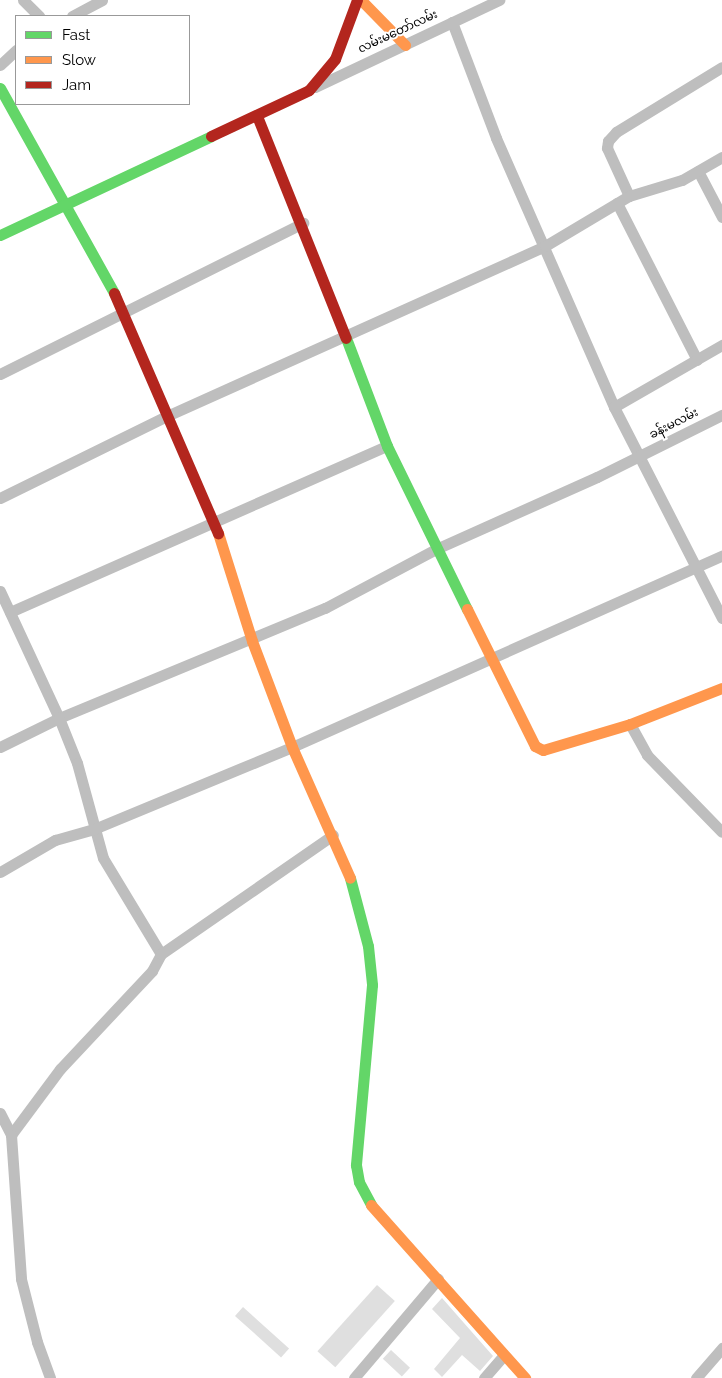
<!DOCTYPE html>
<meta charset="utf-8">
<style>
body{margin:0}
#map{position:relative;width:722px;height:1378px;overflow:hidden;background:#fff;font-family:Raleway,"Noto Sans Myanmar",sans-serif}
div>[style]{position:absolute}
.building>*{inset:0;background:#dfdfdf;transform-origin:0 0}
.street>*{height:11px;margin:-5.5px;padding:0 5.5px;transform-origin:5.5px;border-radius:5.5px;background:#bebebe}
.fast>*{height:11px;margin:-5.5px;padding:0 5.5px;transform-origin:5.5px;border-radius:5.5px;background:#63d668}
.slow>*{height:11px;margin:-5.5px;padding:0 5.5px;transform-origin:5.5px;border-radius:5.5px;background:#ff974d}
.jam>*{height:11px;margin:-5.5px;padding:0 5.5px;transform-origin:5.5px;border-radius:5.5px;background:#b3261e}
span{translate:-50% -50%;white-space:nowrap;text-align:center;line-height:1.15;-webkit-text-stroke:4px #fff;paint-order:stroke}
.street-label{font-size:12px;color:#000}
.legend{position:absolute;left:15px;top:15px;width:175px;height:90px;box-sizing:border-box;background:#fff;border:1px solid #999;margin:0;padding:6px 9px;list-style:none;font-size:15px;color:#000}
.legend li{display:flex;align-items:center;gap:10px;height:25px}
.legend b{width:25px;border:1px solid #999}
</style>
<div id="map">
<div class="building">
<div style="left:377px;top:1285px;width:24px;height:89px;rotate:42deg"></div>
<div style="clip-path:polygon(442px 1298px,493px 1356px,480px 1371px,462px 1355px,442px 1377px,434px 1369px,460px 1338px,432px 1309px)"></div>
<div style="left:243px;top:1307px;width:62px;height:12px;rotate:42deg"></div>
<div style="left:391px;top:1350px;width:26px;height:12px;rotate:43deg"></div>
</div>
<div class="street">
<div style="left:23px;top:0;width:23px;rotate:45deg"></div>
<div style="left:72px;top:16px;width:34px;rotate:-28deg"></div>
<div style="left:452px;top:22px;width:124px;rotate:69.2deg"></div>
<div style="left:496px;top:138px;width:294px;rotate:66.3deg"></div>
<div style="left:614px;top:407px;width:237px;rotate:62.9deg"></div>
<div style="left:0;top:65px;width:22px;rotate:-43deg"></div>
<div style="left:315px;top:87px;width:204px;rotate:-25.3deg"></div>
<div style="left:698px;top:171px;width:52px;rotate:62.4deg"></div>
<div style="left:629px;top:196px;width:53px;rotate:-114.6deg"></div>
<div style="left:607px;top:148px;width:7px;rotate:-82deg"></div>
<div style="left:608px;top:141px;width:12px;rotate:-48deg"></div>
<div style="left:616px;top:132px;width:124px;rotate:-31.5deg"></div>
<div style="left:617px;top:203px;width:176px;rotate:63deg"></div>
<div style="left:0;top:374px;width:339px;rotate:-26.5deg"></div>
<div style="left:614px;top:407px;width:125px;rotate:-29.9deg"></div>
<div style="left:0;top:498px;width:188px;rotate:-26.2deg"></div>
<div style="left:169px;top:415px;width:412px;rotate:-24.2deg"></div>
<div style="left:545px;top:246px;width:98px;rotate:-30.8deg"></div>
<div style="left:629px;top:196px;width:55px;rotate:-16.8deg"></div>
<div style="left:682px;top:180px;width:46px;rotate:-29.9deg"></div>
<div style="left:0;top:591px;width:140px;rotate:65.1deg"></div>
<div style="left:59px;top:718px;width:288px;rotate:-22.5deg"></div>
<div style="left:325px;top:608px;width:126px;rotate:-28deg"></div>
<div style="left:436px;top:549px;width:176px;rotate:-24.1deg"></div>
<div style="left:597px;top:477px;width:140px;rotate:-26.4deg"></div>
<div style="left:10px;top:612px;width:412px;rotate:-23.8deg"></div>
<div style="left:630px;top:724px;width:35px;rotate:61deg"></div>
<div style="left:647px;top:755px;width:107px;rotate:45.8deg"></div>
<div style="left:0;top:747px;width:66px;rotate:-26.2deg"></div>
<div style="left:59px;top:718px;width:48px;rotate:68.2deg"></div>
<div style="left:77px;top:763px;width:98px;rotate:74.7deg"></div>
<div style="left:103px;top:858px;width:112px;rotate:58.9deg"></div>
<div style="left:161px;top:954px;width:19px;rotate:118deg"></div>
<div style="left:152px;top:971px;width:134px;rotate:133.2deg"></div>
<div style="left:60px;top:1069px;width:82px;rotate:126.6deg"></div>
<div style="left:0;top:872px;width:64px;rotate:-30.2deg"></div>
<div style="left:55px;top:840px;width:41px;rotate:-15.8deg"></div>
<div style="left:94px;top:829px;width:214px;rotate:-22.5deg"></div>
<div style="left:292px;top:747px;width:471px;rotate:-24deg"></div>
<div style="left:161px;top:954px;width:209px;rotate:-34.7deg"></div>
<div style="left:0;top:1113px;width:25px;rotate:63deg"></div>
<div style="left:11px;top:1135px;width:144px;rotate:86deg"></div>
<div style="left:21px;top:1279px;width:65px;rotate:75.7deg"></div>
<div style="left:37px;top:1342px;width:38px;rotate:70deg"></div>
<div style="left:354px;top:1378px;width:130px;rotate:-49.7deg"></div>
<div style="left:484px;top:1378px;width:30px;rotate:-49deg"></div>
<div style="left:696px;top:1378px;width:40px;rotate:-49deg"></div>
</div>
<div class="fast">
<div style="left:0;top:88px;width:235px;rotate:60.9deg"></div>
<div style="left:0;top:235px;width:233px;rotate:-25.1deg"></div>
<div style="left:346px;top:338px;width:116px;rotate:69.2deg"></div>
<div style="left:387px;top:446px;width:182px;rotate:63.9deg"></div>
<div style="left:350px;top:878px;width:70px;rotate:75.2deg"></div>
<div style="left:368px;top:946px;width:39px;rotate:84deg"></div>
<div style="left:372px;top:985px;width:181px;rotate:95.1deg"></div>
<div style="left:356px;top:1165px;width:17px;rotate:80deg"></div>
<div style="left:359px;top:1182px;width:26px;rotate:62deg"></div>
</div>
<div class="slow">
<div style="left:361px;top:0;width:63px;rotate:45.6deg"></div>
<div style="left:218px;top:533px;width:113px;rotate:72.5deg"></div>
<div style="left:252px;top:641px;width:113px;rotate:69.3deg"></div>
<div style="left:292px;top:747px;width:143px;rotate:66.1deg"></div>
<div style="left:467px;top:609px;width:153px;rotate:63.6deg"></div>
<div style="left:535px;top:746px;width:9px;rotate:27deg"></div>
<div style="left:543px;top:750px;width:91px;rotate:-16.6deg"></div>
<div style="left:630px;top:724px;width:99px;rotate:-21.4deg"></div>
<div style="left:371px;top:1205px;width:232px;rotate:48.3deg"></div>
</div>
<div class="jam">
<div style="left:257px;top:116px;width:239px;rotate:68.2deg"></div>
<div style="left:211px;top:136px;width:108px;rotate:-25.1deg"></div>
<div style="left:309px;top:90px;width:40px;rotate:-50deg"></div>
<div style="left:335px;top:59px;width:63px;rotate:-69.6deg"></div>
<div style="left:114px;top:293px;width:262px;rotate:66.6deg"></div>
</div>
<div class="street-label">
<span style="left:398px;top:32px;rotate:-25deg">လမ်းမတော်လမ်း</span>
<span style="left:674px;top:424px;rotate:-27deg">ခန်းမလမ်း</span>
</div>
<ul class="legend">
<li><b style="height:6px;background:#63d668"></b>Fast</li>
<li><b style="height:6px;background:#ff974d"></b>Slow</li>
<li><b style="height:6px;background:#b3261e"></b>Jam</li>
</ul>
</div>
